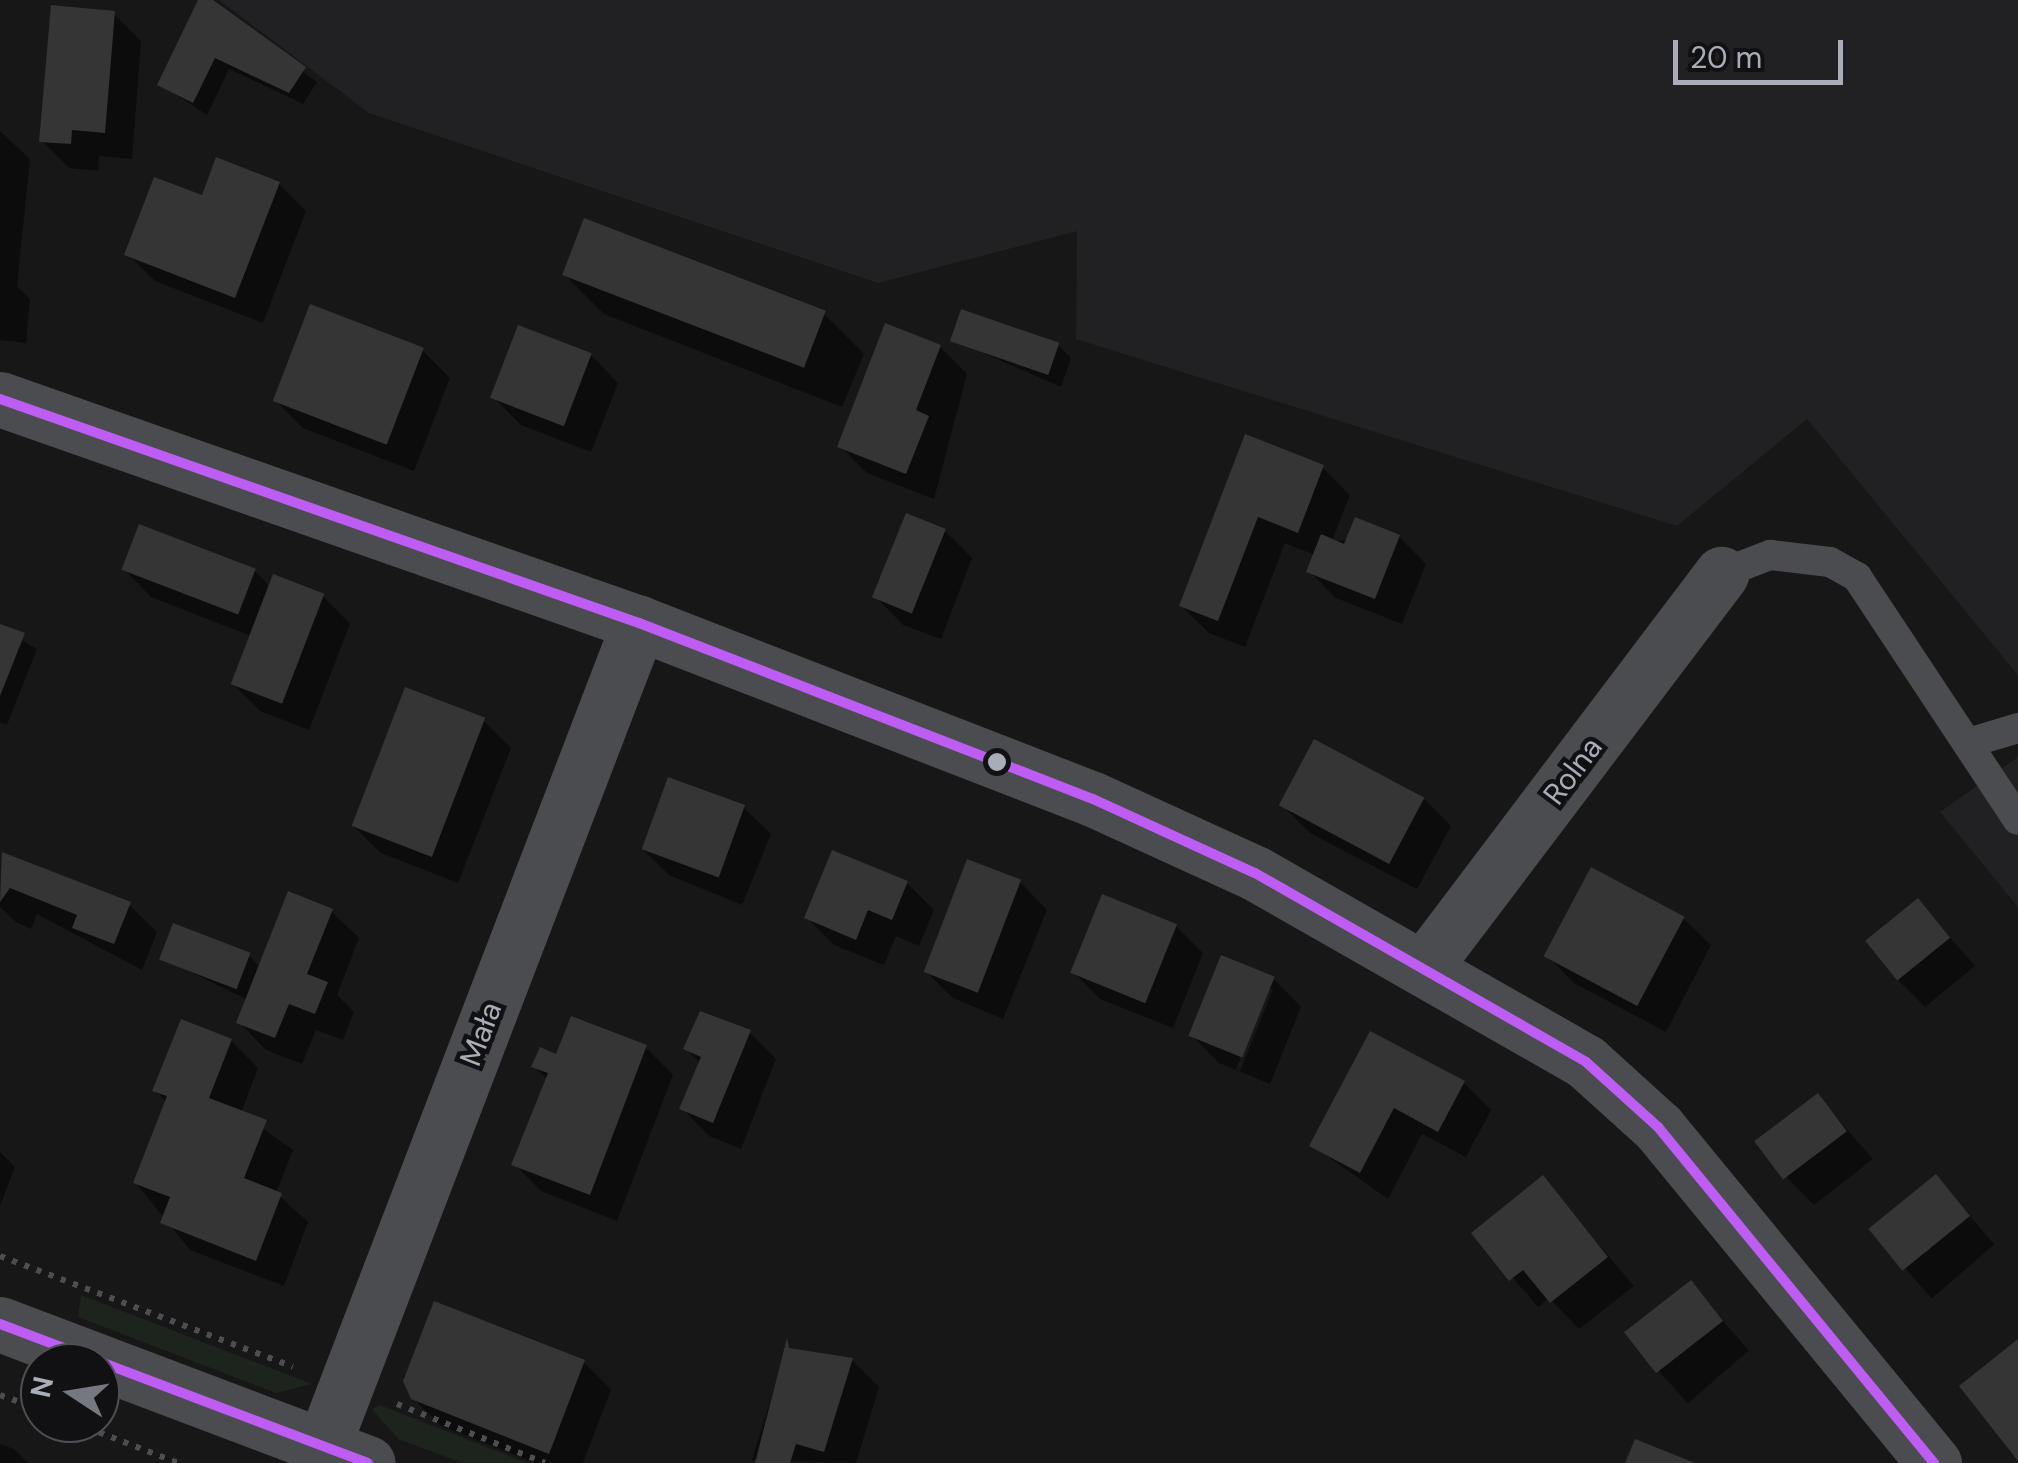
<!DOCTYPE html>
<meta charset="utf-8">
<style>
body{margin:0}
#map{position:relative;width:2018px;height:1463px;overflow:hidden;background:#171717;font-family:"DM Sans",sans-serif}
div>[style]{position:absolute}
.built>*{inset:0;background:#212123}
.green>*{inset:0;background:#1d241e}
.shadow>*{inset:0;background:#0007;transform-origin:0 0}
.building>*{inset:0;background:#353536;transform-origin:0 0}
.path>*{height:6px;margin-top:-3px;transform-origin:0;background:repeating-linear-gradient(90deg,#4d4e52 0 5px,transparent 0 13px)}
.service>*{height:30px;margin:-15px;padding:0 15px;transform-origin:15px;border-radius:15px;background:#4b4c50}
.minor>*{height:55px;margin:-27.5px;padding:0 27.5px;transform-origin:27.5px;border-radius:27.5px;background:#4b4c50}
.bus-1>*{height:10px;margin:-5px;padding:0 5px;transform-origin:5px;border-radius:5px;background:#bd5df4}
.dots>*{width:28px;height:28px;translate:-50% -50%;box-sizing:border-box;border:5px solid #111113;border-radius:50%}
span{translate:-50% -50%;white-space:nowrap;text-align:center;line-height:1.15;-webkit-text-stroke:9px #111113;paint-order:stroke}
.street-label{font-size:30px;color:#a8adb8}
.north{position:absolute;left:20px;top:1343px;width:100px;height:100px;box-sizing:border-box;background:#111113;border:2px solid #4d4f55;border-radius:50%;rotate:282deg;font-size:28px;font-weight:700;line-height:40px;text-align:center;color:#a8adb8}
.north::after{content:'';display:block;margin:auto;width:35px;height:45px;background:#757880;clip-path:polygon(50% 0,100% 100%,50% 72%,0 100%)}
.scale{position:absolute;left:1673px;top:40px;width:170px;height:45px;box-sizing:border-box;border:5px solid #a8adb8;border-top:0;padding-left:12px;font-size:30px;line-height:35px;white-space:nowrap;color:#a8adb8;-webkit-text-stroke:8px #111113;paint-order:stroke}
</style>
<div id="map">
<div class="built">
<div style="clip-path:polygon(219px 0,2018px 0,2018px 675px,1807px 419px,1677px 526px,1076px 339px,1077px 231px,878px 283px,369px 113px)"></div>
<div style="clip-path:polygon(2018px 757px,2018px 907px,1940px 812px)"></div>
</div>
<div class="green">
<div style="clip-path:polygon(81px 1295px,312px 1384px,276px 1393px,78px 1317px)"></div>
<div style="clip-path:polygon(380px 1405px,527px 1463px,463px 1463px,398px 1439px,372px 1409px)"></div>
</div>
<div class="shadow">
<div style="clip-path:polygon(201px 0,317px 82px,303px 104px,229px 69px,207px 115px,160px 84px)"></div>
<div style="clip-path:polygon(114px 14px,141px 41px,132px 159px,99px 156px,98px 171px,69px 168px,42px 141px)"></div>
<div style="clip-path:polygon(0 131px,30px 159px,17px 286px,30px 299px,26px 343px,0 340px)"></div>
<div style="clip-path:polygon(279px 184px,306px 211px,263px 323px,155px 281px,127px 254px)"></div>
<div style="clip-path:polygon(565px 275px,824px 314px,864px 354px,842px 407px,604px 314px)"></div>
<div style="clip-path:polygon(956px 341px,1058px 345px,1071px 358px,1061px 387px)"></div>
<div style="clip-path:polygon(940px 347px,967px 374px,934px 499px,867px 473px,840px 446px)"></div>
<div style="clip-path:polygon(423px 351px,450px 378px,414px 471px,303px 428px,276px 401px)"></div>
<div style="clip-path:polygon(591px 355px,618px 383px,591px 452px,521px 425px,493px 397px)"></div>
<div style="clip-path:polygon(1246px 437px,1322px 467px,1350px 495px,1332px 541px,1399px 537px,1426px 564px,1402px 624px,1336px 598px,1309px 571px,1315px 555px,1285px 543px,1245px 647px,1209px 633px,1181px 606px)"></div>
<div style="clip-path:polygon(945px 531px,972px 558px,941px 639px,903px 625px,876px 597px)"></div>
<div style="clip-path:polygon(124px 569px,255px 571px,270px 587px,323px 596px,350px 624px,309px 730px,260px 711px,233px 684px,251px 636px,151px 597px)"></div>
<div style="clip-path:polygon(0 627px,37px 649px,7px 725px,0 722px)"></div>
<div style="clip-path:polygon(483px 720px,511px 748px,458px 883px,381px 853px,353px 826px)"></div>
<div style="clip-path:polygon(1424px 799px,1451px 826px,1417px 889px,1310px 833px,1283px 806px)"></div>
<div style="clip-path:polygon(743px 807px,771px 834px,742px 905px,669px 875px,641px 848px)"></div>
<div style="clip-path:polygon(4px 855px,129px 905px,157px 932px,142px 970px,37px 914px,31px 929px,16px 922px,0 907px)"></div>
<div style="clip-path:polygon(1020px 882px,1047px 910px,1003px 1019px,953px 998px,925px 971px)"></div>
<div style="clip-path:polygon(907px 883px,934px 910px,919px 946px,896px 936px,884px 965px,834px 945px,807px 918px)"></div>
<div style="clip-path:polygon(1918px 901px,1975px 966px,1925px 1007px,1898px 980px)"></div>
<div style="clip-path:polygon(331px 911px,359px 938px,337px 995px,354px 1012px,343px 1040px,316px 1030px,302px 1064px,266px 1050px,239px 1022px,248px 1000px,162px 958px,248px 955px,260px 967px)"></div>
<div style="clip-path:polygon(1683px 918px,1711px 945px,1666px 1032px,1574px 983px,1547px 956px)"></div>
<div style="clip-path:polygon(1176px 926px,1203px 953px,1173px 1028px,1100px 999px,1073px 972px)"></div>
<div style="clip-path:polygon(evenodd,1274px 979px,1301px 1007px,1270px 1084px,1219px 1063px,1192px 1036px,1274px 979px,1268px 989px,1273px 989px,1240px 1071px,1236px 1069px,1268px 989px)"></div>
<div style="clip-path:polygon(573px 1019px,646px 1048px,673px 1075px,617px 1221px,541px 1191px,514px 1164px,548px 1080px,534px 1067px,557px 1057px)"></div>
<div style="clip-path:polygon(749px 1032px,776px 1059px,741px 1149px,709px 1136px,682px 1108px,701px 1064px,686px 1049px)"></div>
<div style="clip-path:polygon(1371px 1034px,1464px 1083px,1491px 1110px,1466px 1157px,1422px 1134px,1388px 1199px,1313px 1146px)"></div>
<div style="clip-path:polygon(231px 1041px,258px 1068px,241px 1113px,293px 1150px,276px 1193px,308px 1222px,284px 1286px,190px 1250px,135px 1182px,167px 1103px,155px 1090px)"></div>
<div style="clip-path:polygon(1818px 1097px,1873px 1159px,1814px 1205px,1787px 1178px)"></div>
<div style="clip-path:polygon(0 1152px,15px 1167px,0 1206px)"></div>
<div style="left:1936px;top:1177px;width:89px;height:83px;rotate:49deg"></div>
<div style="clip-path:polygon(1543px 1179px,1634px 1286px,1579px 1329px,1549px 1298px,1538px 1307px,1474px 1233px)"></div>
<div style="left:1691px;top:1284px;width:88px;height:81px;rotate:49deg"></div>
<div style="clip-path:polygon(786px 1349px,852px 1360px,879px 1387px,856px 1463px,752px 1460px)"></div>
<div style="clip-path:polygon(584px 1362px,611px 1390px,583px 1463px,535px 1463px,441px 1426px,413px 1398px)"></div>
<div style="clip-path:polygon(0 1444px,14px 1449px,28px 1463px,0 1463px)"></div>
</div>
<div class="building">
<div style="clip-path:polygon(198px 0,213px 0,306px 67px,289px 93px,215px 58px,193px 103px,157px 85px)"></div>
<div style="clip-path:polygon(51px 5px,115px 11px,105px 133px,72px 130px,71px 144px,39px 142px)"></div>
<div style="clip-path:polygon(216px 157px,280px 182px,235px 298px,124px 255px,154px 177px,202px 195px)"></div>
<div style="left:584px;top:218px;width:259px;height:61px;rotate:21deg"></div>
<div style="left:310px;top:304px;width:122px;height:104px;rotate:21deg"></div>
<div style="left:961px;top:309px;width:104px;height:34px;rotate:19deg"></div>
<div style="clip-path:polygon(885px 323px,941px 345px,916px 410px,929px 416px,906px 474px,837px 447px)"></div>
<div style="left:518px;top:325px;width:79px;height:78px;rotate:21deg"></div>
<div style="clip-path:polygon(1245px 434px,1324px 465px,1298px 533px,1258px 517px,1218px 621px,1179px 606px)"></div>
<div style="left:906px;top:513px;width:43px;height:91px;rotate:22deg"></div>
<div style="clip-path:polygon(1355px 517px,1400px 535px,1375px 599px,1306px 572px,1321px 534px,1344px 544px)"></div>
<div style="left:139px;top:524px;width:125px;height:49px;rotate:21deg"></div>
<div style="left:273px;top:574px;width:55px;height:118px;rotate:21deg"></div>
<div style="clip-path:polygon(0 624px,25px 633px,0 696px)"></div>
<div style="left:405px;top:687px;width:86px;height:149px;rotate:21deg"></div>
<div style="left:1314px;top:739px;width:125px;height:75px;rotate:28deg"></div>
<div style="left:668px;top:777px;width:82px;height:77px;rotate:20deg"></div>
<div style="clip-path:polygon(832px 850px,908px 881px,892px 920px,868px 910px,856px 940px,804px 918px)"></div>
<div style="clip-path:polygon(2px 852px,131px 902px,114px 944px,72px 928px,77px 915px,10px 888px,0 902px)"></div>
<div style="left:967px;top:859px;width:58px;height:121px;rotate:21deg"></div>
<div style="left:1591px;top:867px;width:106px;height:101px;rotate:28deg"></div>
<div style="clip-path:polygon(288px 891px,333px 909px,307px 974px,328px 982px,315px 1014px,289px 1004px,275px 1038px,236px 1023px)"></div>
<div style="left:1102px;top:894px;width:81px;height:85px;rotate:22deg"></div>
<div style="left:1918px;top:898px;width:51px;height:68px;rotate:51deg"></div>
<div style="left:173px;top:923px;width:83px;height:39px;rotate:21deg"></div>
<div style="left:1221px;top:955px;width:58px;height:87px;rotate:22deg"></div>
<div style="clip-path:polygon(700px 1011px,751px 1030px,713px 1123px,679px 1109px,701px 1057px,683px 1049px)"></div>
<div style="clip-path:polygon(571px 1016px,647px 1045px,590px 1195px,511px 1165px,548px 1073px,531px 1067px,540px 1047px,556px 1054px)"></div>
<div style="clip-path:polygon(181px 1019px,232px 1039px,209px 1098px,267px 1120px,244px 1178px,282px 1193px,256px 1261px,160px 1223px,170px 1197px,133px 1183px,167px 1096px,152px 1091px)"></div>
<div style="clip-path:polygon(1370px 1031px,1465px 1081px,1438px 1132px,1394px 1108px,1360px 1173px,1309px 1146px)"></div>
<div style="left:1818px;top:1093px;width:48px;height:80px;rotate:53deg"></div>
<div style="left:1936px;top:1174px;width:54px;height:87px;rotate:51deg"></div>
<div style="clip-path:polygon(1543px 1175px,1608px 1257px,1550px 1303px,1523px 1270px,1509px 1281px,1471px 1233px)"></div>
<div style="left:1691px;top:1280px;width:52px;height:85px;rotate:52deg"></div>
<div style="clip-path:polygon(434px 1301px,585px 1360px,549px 1454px,411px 1399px,403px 1381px)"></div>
<div style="clip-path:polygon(787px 1338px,789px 1348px,853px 1358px,824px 1452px,796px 1444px,790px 1463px,755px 1463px)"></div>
<div style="clip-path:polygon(2018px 1339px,2018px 1461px,1959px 1386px)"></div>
<div style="clip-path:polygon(1635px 1439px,1695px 1463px,1625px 1463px)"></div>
</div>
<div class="path">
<div style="left:0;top:1256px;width:313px;rotate:20.7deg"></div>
<div style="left:0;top:1395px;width:42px;rotate:19.3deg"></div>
<div style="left:397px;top:1404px;width:159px;rotate:21.7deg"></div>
<div style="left:75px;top:1423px;width:110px;rotate:21.2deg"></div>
</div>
<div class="service">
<div style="left:1721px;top:574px;width:53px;rotate:-21.2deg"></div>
<div style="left:1770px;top:555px;width:60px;rotate:6.7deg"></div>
<div style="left:1830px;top:562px;width:31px;rotate:29deg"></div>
<div style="left:1857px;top:577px;width:291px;rotate:56.5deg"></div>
<div style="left:1968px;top:743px;width:52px;rotate:-16.7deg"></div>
</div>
<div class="minor">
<div style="left:0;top:399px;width:677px;rotate:19.32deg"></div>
<div style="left:639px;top:623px;width:487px;rotate:21.2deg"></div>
<div style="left:1093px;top:799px;width:178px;rotate:24.6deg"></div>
<div style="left:1255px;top:873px;width:381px;rotate:29.7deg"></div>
<div style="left:1586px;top:1062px;width:97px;rotate:42.1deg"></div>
<div style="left:1658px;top:1127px;width:435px;rotate:50.6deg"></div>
<div style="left:1424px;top:967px;width:493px;rotate:-52.9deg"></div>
<div style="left:0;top:1324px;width:393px;rotate:20.7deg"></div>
<div style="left:323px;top:1446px;width:882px;rotate:-69deg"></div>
</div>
<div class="bus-1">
<div style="left:0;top:399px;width:677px;rotate:19.32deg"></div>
<div style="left:639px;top:623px;width:487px;rotate:21.2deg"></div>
<div style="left:1093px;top:799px;width:178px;rotate:24.6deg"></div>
<div style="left:1255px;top:873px;width:381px;rotate:29.7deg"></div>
<div style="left:1586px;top:1062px;width:97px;rotate:42.1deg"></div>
<div style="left:1658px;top:1127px;width:435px;rotate:50.6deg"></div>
<div style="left:0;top:1324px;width:393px;rotate:20.7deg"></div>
</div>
<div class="dots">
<div style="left:997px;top:762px;background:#a8adb8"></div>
</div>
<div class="street-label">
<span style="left:1573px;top:771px;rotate:-53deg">Rolna</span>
<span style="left:481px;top:1034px;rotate:-69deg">Mała</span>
</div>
<div class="north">N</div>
<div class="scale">20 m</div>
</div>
